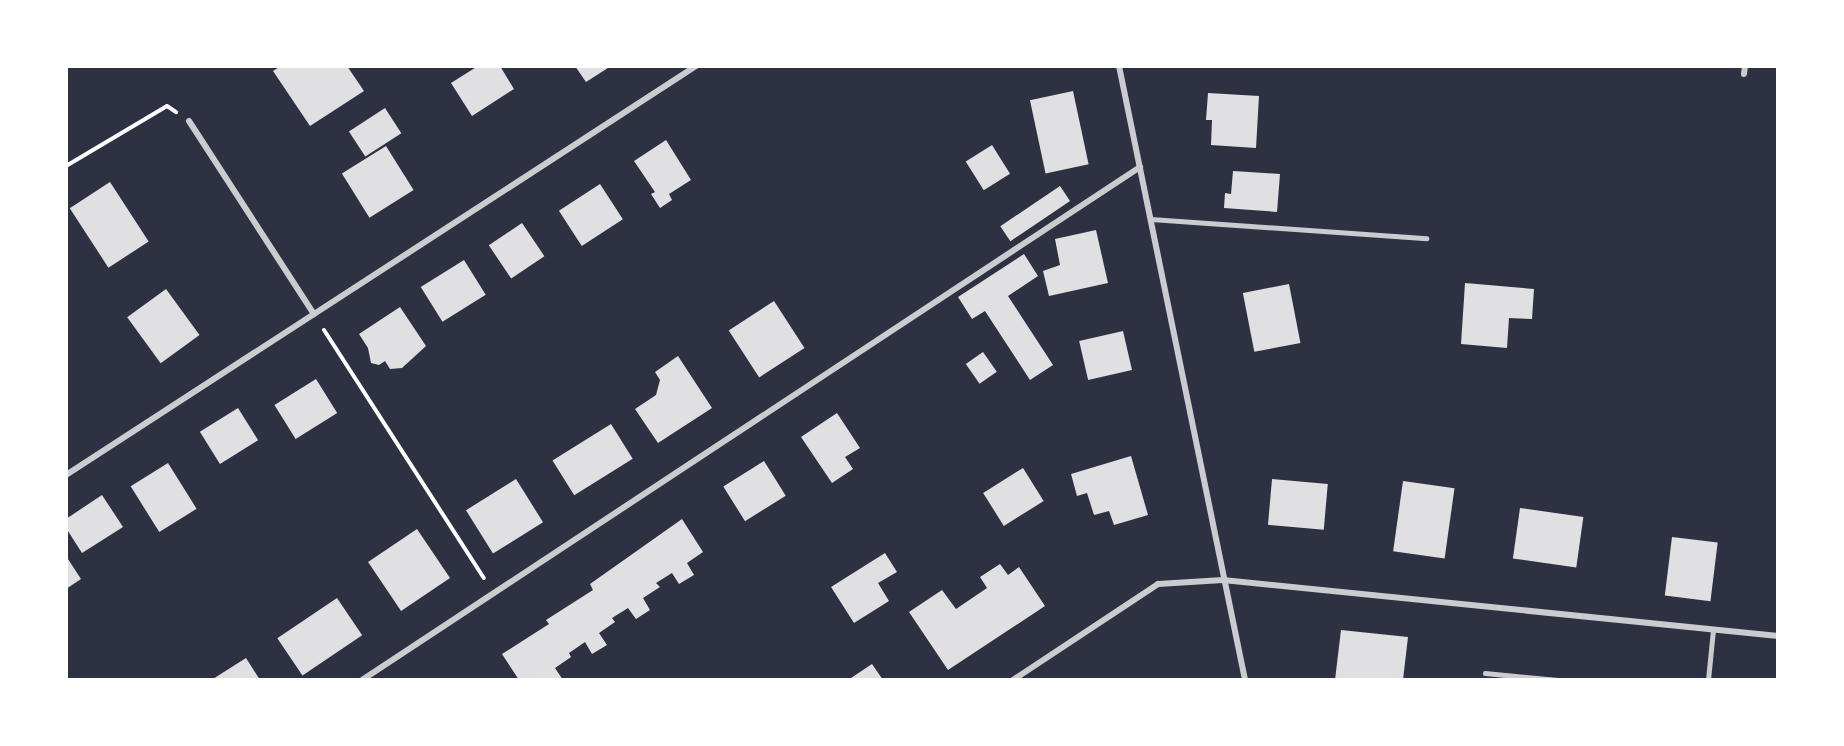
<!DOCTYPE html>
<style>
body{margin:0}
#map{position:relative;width:1844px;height:746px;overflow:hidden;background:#2d3142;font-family:Arial,sans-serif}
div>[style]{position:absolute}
.building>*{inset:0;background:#e0e0e3;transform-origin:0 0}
.path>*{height:4px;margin:-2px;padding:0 2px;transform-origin:2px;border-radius:2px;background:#fff}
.service>*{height:4.5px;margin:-2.25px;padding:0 2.25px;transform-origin:2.25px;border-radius:2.25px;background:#caccd0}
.minor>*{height:6px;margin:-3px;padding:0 3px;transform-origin:3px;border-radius:3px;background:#caccd0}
span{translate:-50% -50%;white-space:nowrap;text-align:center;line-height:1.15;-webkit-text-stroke:6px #fff;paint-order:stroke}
.frame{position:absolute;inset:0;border:68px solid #fff;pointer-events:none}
</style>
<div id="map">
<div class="building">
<div style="clip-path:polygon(281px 66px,347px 66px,364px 91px,310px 126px,273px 71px)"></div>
<div style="clip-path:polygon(478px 66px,500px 66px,514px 89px,472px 116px,451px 83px)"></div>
<div style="clip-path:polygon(575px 66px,611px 66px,586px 82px)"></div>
<div style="left:1073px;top:91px;width:75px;height:44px;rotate:78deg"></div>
<div style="clip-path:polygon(1208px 93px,1259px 96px,1256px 148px,1211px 145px,1212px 120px,1206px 120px)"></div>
<div style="left:385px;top:108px;width:30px;height:43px;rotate:57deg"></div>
<div style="clip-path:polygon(666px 140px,691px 180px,669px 194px,672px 200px,660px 208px,651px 194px,655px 192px,634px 161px)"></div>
<div style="left:992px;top:145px;width:34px;height:31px;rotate:58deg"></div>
<div style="left:386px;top:146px;width:52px;height:52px;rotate:58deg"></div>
<div style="clip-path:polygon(1233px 171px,1280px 174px,1277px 212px,1224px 208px,1225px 193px,1231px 194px)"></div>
<div style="left:110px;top:182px;width:71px;height:48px;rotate:57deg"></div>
<div style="left:600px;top:184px;width:42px;height:49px;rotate:57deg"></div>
<div style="left:1060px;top:186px;width:18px;height:72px;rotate:56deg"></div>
<div style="left:522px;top:223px;width:40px;height:40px;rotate:56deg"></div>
<div style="clip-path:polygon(1096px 230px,1108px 283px,1049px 296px,1043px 271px,1060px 265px,1055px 239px)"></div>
<div style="clip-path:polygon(1024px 254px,1038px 276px,1008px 296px,1053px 365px,1030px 380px,985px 311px,972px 319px,958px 297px)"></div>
<div style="left:464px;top:260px;width:41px;height:51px;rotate:58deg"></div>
<div style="clip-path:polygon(1465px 283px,1534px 289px,1532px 319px,1509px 318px,1507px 348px,1461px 344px)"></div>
<div style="left:1289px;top:284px;width:60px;height:47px;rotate:79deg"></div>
<div style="left:166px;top:289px;width:57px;height:48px;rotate:54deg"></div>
<div style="left:774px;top:301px;width:56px;height:54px;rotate:57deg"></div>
<div style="clip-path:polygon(400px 307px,426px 346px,402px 368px,390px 369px,385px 361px,379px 365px,371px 363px,368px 348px,359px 334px)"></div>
<div style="left:1123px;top:331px;width:40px;height:45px;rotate:77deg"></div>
<div style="left:983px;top:352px;width:24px;height:21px;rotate:55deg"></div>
<div style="clip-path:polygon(678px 356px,712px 408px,658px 443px,635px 409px,656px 395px,660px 380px,655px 372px)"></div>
<div style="left:316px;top:379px;width:40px;height:49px;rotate:58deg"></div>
<div style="left:238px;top:408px;width:38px;height:45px;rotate:58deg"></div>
<div style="clip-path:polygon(837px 413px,860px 448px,845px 457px,853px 469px,832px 483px,801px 437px)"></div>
<div style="left:611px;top:424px;width:41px;height:69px;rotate:58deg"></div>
<div style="clip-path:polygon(1131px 456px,1148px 515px,1114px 525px,1109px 511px,1094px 515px,1087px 493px,1077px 496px,1071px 474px)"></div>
<div style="left:764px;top:461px;width:41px;height:48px;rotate:58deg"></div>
<div style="left:168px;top:463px;width:54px;height:44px;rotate:58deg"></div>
<div style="left:1023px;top:468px;width:39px;height:47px;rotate:58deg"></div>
<div style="left:516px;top:479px;width:51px;height:59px;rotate:58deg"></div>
<div style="left:1272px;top:479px;width:56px;height:46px;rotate:5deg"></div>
<div style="left:1403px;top:481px;width:52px;height:71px;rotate:8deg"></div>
<div style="clip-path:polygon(102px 495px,123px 527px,82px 553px,66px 528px,66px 519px)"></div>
<div style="left:1520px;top:508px;width:64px;height:51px;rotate:8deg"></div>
<div style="clip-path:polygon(682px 519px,703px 552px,687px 563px,694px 575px,679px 584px,672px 573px,656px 583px,660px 587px,643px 598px,650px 610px,636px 619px,628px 608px,612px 618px,615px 622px,599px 633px,607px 645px,592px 654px,585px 642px,569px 653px,571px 657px,555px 668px,563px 680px,519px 680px,502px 654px,549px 624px,546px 620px,593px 590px,590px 584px)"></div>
<div style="left:417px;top:529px;width:59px;height:59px;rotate:56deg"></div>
<div style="left:1672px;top:537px;width:46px;height:59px;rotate:7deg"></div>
<div style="clip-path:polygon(885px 553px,897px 572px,878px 583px,889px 601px,854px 623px,831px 587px)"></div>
<div style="clip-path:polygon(66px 556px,81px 579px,66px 589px)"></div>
<div style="clip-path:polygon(1000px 564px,1008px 575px,1019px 567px,1045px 606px,948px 670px,909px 612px,942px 590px,956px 609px,987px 588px,980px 577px)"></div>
<div style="left:337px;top:598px;width:45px;height:72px;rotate:56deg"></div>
<div style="clip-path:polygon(1341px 630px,1408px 637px,1403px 680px,1335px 680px)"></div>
<div style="clip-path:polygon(246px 658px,260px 680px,212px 680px,216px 677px)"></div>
<div style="clip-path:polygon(872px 664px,883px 680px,848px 680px)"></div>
</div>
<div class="path">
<div style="left:66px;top:166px;width:117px;rotate:-30.7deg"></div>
<div style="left:167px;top:106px;width:11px;rotate:34deg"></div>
<div style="left:324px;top:330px;width:295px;rotate:57.2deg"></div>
</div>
<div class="service">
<div style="left:1151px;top:219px;width:276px;rotate:4deg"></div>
<div style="left:1485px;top:673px;width:73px;rotate:5.5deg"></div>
<div style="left:1708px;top:680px;width:50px;rotate:-84.3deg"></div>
</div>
<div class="minor">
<div style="left:1119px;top:66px;width:627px;rotate:78.4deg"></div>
<div style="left:1744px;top:74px;width:8px;rotate:-83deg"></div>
<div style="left:189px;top:121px;width:230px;rotate:57.1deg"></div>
<div style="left:66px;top:475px;width:751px;rotate:-32.99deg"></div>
<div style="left:362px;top:680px;width:932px;rotate:-33.4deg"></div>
<div style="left:1013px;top:680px;width:174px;rotate:-33.5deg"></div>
<div style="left:1158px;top:584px;width:65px;rotate:-3.5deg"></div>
<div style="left:1223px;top:580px;width:558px;rotate:5.76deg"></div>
</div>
<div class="frame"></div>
</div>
